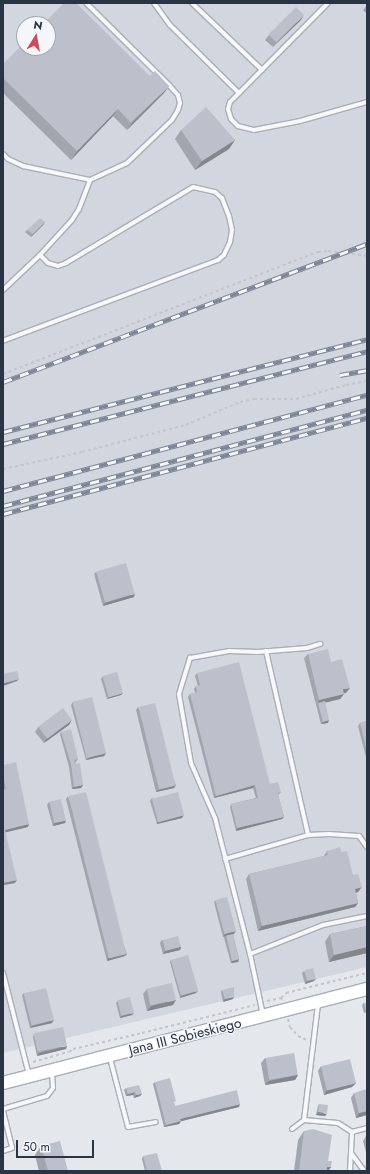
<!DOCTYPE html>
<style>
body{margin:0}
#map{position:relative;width:370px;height:1174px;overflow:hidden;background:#e4e7ec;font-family:Jost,sans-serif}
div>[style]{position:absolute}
.built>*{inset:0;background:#d2d6de}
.path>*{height:2px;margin-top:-1px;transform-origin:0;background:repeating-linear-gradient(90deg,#c2c5cb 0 3px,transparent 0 6px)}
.roads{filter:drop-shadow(1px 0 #a9aeb7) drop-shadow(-1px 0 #a9aeb7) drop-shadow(0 1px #a9aeb7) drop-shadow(0 -1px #a9aeb7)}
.lane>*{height:4px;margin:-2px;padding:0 2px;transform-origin:2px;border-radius:2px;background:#f7f8fa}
.secondary>*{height:12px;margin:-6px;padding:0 6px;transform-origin:6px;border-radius:6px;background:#fff}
.rail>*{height:4.5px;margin-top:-2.25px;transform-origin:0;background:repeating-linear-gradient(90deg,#f4f6f9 0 9px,#7d8696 0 18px);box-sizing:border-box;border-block:1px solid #7d8696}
.wall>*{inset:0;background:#a1a5ae}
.shaded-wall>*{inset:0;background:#83868d}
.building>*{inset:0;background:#bbc0ca;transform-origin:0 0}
span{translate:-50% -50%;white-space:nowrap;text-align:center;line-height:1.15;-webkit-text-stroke:3px #f4f6f9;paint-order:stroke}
.street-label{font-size:14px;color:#2b3445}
.frame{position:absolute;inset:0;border:4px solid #2b3445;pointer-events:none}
.north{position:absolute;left:16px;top:16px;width:40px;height:40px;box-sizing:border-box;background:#f4f6f9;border:1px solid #a4a8b1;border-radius:50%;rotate:11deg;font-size:11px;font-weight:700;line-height:16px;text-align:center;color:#2b3445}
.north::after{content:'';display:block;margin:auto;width:14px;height:18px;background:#d1495b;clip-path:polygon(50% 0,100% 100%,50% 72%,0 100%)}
.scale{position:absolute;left:16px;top:1140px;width:78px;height:18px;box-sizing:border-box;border:2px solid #2b3445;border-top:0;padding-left:5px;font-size:12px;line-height:14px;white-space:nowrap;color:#2b3445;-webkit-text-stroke:3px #f4f6f9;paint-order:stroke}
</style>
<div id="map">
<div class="built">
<div style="clip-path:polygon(evenodd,3px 3px,367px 3px,367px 967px,3px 1053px,3px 3px,24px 24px,48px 24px,48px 48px,24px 48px,24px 24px)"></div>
</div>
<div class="path">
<div style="left:3px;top:374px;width:338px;rotate:-21.2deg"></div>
<div style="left:318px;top:252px;width:10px;rotate:-6deg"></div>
<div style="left:328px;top:251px;width:39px;rotate:7deg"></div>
<div style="left:3px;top:469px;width:81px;rotate:-12.1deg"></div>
<div style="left:82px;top:452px;width:107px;rotate:-14.6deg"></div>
<div style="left:186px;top:425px;width:59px;rotate:-23.1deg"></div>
<div style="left:240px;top:402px;width:14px;rotate:-12deg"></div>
<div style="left:254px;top:399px;width:42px"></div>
<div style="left:296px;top:399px;width:52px;rotate:-15.6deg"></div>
<div style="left:346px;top:385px;width:21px;rotate:-11deg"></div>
<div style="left:281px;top:998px;width:7px;rotate:-45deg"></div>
<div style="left:286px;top:993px;width:83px;rotate:-13.9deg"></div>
<div style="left:267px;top:1001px;width:14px;rotate:-12deg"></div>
<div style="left:281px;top:998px;width:2px;rotate:63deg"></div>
<div style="left:288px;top:1019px;width:8px;rotate:76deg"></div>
<div style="left:290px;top:1027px;width:12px;rotate:48deg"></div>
<div style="left:298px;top:1036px;width:10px;rotate:24deg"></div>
<div style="left:33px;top:1062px;width:37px;rotate:-16deg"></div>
<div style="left:69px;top:1052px;width:5px;rotate:-37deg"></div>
<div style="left:73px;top:1049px;width:71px;rotate:-13.1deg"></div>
<div style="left:142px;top:1033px;width:116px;rotate:-13.9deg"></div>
</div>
<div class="roads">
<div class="lane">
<div style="left:154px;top:3px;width:27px;rotate:54deg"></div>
<div style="left:170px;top:25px;width:97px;rotate:44.6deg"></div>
<div style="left:192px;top:3px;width:97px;rotate:43.7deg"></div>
<div style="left:328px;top:3px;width:139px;rotate:134.7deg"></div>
<div style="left:230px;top:102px;width:7px;rotate:106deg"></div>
<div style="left:228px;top:109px;width:10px;rotate:73deg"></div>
<div style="left:231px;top:119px;width:10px;rotate:45deg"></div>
<div style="left:238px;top:126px;width:16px;rotate:14deg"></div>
<div style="left:254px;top:130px;width:47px;rotate:-11.1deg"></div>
<div style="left:300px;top:121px;width:70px;rotate:-15.8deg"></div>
<div style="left:3px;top:154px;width:7px;rotate:45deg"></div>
<div style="left:8px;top:159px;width:17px;rotate:25deg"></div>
<div style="left:23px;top:166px;width:68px;rotate:11.8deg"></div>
<div style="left:90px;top:180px;width:41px;rotate:-24.7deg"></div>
<div style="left:127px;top:163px;width:62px;rotate:-43.7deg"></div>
<div style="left:172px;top:120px;width:12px;rotate:-59deg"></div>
<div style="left:178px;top:110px;width:7px;rotate:-74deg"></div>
<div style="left:180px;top:103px;width:8px;rotate:-104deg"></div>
<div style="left:178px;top:95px;width:12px;rotate:-132deg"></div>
<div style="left:170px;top:86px;width:118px;rotate:-135.3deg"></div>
<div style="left:40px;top:255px;width:47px;rotate:-47.6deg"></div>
<div style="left:72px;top:220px;width:13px;rotate:-58deg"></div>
<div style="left:79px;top:209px;width:31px;rotate:-69deg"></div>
<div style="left:3px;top:290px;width:51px;rotate:-43.4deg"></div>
<div style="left:40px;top:255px;width:11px;rotate:45deg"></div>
<div style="left:48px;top:263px;width:10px;rotate:17deg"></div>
<div style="left:58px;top:266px;width:9px;rotate:-21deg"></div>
<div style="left:66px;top:263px;width:148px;rotate:-30.9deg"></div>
<div style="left:193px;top:187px;width:23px;rotate:13deg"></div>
<div style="left:215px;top:192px;width:9px;rotate:41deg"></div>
<div style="left:222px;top:198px;width:19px;rotate:69deg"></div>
<div style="left:229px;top:216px;width:14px;rotate:78deg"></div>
<div style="left:232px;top:230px;width:12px;rotate:99deg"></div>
<div style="left:230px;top:242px;width:14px;rotate:115deg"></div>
<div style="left:224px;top:255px;width:8px;rotate:140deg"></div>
<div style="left:218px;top:260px;width:230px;rotate:159.4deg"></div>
<div style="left:266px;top:651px;width:189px;rotate:77.1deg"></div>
<div style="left:308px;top:835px;width:21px;rotate:-3deg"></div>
<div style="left:329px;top:834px;width:30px;rotate:4deg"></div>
<div style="left:359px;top:836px;width:14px;rotate:54deg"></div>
<div style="left:225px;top:859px;width:86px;rotate:-16.1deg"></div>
<div style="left:250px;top:954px;width:79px;rotate:-21.7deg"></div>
<div style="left:323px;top:925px;width:45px;rotate:-11.6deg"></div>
<div style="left:3px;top:973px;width:105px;rotate:75.7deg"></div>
<div style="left:263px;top:1015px;width:62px;rotate:-102deg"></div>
<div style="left:250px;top:954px;width:140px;rotate:-104.4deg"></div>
<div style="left:215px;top:818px;width:60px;rotate:-113.6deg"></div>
<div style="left:191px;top:763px;width:70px;rotate:-99.9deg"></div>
<div style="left:179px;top:694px;width:38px;rotate:-73deg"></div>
<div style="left:190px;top:658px;width:40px;rotate:-10deg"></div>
<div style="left:229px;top:651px;width:29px;rotate:2deg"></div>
<div style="left:258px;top:652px;width:49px;rotate:-4.7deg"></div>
<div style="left:307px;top:648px;width:14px;rotate:-17deg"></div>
<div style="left:110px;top:1058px;width:71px;rotate:75.4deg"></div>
<div style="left:128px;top:1127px;width:28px;rotate:-10deg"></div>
<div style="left:3px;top:1109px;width:46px;rotate:-16.5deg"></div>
<div style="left:47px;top:1096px;width:10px;rotate:-53deg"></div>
<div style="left:53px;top:1088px;width:15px;rotate:-94deg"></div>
<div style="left:3px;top:1111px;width:38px;rotate:76deg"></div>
<div style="left:12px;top:1148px;width:9px;rotate:162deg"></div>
<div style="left:304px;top:1120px;width:34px;rotate:5deg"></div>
<div style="left:338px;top:1123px;width:17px;rotate:33deg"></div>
<div style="left:352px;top:1132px;width:16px;rotate:-15deg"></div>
<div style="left:292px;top:1129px;width:15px;rotate:-37deg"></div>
<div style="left:304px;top:1120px;width:117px;rotate:-83.1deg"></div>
<div style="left:351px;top:1153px;width:22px;rotate:54deg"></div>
<div style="left:350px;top:1171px;width:39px;rotate:-87deg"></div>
</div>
<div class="secondary">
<div style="left:3px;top:1083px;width:376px;rotate:-14.5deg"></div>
</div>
</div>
<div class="rail">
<div style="left:340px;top:375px;width:27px;rotate:-10deg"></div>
<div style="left:3px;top:382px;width:389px;rotate:-20.8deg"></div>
<div style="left:3px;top:432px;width:376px;rotate:-14.3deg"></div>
<div style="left:3px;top:444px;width:376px;rotate:-14.3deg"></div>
<div style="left:3px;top:491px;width:376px;rotate:-14.8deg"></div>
<div style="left:3px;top:506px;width:376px;rotate:-14.8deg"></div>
<div style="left:3px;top:514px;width:376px;rotate:-14.8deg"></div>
</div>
<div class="wall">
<div style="clip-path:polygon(365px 3px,367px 3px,367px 14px,363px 10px,367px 5px)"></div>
<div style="clip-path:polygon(301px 20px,273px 47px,265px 40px,269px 35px)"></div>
<div style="clip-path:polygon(3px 64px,150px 76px,169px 86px,164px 93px,127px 130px,113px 116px,71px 160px,3px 93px)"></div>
<div style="clip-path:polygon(181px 130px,235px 140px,229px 149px,195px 170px,175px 139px)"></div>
<div style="clip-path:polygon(45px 222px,43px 225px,31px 237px,25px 232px,27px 230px)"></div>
<div style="clip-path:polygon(96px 572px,134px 597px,103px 606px,94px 574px)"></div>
<div style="clip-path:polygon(308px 654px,331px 662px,346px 693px,344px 693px,344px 694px,340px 699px,325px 703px,328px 723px,321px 724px,304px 658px)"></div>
<div style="clip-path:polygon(197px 673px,270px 784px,281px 792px,278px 795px,284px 817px,282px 819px,236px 831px,230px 807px,231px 804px,256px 798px,253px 788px,214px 798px,188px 697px,190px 694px,195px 693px,194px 689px,196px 686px,198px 686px,195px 676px)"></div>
<div style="clip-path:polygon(103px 676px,123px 693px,121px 695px,107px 699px,101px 679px)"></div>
<div style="clip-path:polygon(73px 702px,106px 753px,104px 756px,86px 760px,71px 705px)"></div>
<div style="clip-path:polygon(138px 707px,176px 785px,174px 788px,156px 792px,136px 710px)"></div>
<div style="clip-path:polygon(367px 721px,367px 761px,358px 726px,360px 723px)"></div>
<div style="clip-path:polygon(69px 725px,44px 743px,35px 732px,38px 727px)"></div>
<div style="clip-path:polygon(61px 732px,78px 759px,76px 762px,75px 762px,83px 785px,81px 788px,72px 789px,69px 767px,60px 734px)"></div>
<div style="clip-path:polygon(3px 765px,28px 827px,5px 832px,15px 883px,3px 885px,3px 790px,4px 790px,3px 785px)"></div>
<div style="clip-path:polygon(68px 796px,127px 954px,125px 956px,107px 961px,66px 799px)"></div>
<div style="clip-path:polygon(152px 798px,182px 818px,157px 824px,150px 801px)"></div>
<div style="clip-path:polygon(49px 802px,65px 823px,53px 826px,47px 805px)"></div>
<div style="clip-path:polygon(327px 851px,341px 852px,353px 875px,358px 892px,356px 893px,358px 903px,355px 907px,258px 931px,246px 879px,249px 874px,324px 856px)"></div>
<div style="clip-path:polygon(215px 900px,234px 934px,233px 934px,239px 959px,238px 962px,231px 963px,224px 938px,225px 936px,223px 937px,214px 902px)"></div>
<div style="clip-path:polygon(367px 926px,367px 953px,329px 962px,325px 942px,330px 934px)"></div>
<div style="clip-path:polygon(162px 940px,181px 947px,180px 950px,163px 954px,160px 943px)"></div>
<div style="clip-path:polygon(171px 960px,196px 993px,180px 998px,170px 962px)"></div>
<div style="clip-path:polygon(304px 971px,314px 981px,305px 984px,302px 973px)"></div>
<div style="clip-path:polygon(147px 989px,173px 1005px,147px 1011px,143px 994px)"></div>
<div style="clip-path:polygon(222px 990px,233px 999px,223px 1002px,221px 992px)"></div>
<div style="clip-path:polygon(24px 993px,52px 1023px,30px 1028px,22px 995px)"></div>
<div style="clip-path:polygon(118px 1001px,132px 1015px,120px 1018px,116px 1003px)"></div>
<div style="clip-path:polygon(364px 1003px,367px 1012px,364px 1013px,362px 1005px)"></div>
<div style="clip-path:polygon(34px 1034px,66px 1049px,37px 1056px,33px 1037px)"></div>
<div style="clip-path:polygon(265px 1058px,298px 1075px,295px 1080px,265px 1085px,261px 1063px)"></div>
<div style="clip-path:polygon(321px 1066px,356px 1083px,352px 1087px,324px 1095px,318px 1071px)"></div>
<div style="clip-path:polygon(155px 1082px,174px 1103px,175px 1106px,239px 1107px,181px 1121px,179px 1124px,164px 1127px,153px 1084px)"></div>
<div style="clip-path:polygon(126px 1088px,142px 1094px,140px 1096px,134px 1098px,133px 1095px,126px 1096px,124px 1090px)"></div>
<div style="clip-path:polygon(354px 1093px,367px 1115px,356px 1118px,351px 1098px)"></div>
<div style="clip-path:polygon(319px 1104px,325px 1116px,316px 1115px,318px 1106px)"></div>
<div style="clip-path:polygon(304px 1131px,328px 1161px,331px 1167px,328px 1171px,294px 1171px,298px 1140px)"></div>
<div style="clip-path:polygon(366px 1136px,367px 1136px,367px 1156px,363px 1141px)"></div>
<div style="clip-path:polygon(41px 1146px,68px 1171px,39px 1171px,35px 1155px)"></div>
<div style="clip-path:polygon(143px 1156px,162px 1171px,145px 1171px,142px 1159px)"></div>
</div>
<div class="shaded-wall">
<div style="clip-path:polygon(304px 15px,301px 20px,273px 47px,277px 43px)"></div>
<div style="clip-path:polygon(150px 76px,118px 109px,113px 116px,71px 160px,77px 151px)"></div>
<div style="clip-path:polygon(169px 86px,164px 93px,127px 130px,132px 123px)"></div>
<div style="clip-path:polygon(235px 140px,229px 149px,195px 170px,202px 161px)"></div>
<div style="clip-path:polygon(45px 222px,43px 225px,31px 237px,33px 234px)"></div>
<div style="clip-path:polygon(135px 594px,134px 597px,103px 606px,105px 603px)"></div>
<div style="clip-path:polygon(19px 679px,17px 681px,3px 686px,4px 683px)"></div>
<div style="clip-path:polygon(350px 688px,346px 693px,339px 694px,343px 689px)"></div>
<div style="clip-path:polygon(123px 693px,121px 695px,107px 699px,109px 697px)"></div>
<div style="clip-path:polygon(344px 694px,340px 699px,318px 704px,318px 703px,319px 700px)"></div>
<div style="clip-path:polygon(72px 720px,69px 725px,44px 743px,47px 738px)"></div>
<div style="clip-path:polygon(329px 720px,328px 723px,321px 724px,323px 722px)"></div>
<div style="clip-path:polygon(106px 753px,104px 756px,86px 760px,88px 758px)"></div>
<div style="clip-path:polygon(83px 785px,81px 788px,72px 789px,74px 787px)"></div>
<div style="clip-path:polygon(176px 785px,174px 788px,156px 792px,158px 790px)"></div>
<div style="clip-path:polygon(255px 785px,253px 788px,214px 798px,216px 796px)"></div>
<div style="clip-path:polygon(184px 815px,182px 818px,157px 824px,158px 822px)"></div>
<div style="clip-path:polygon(284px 817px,282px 819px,236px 831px,237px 828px)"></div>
<div style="clip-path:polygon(66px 820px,65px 823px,53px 826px,54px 823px)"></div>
<div style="clip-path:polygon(29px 824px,28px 827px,3px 833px,5px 830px)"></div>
<div style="clip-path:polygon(17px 880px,15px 883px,3px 885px,3px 883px)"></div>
<div style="clip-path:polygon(362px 887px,358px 892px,351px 894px,355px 889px)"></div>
<div style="clip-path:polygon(358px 903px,355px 907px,258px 931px,262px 926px)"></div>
<div style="clip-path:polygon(236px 931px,234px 934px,223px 937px,225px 934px)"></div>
<div style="clip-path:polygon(181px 947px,180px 950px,163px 954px,165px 951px)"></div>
<div style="clip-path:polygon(367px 947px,367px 953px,329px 962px,334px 955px)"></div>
<div style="clip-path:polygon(127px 954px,125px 956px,107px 961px,108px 958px)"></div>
<div style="clip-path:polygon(239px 959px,238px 962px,231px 963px,232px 961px)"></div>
<div style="clip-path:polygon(316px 979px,314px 981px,305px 984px,307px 981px)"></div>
<div style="clip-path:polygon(198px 991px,196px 993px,180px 998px,181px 996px)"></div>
<div style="clip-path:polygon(234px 997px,233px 999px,223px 1002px,225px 999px)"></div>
<div style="clip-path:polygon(176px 1000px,173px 1005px,147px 1011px,151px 1006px)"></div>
<div style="clip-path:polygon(134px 1013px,132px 1015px,120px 1018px,121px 1016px)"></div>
<div style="clip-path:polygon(54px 1020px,52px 1023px,30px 1028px,32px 1026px)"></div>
<div style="clip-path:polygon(67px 1046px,66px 1049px,37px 1056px,39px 1053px)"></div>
<div style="clip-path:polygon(298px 1075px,295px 1080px,265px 1085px,269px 1081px)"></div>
<div style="clip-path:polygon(356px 1083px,352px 1087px,324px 1095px,327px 1090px)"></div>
<div style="clip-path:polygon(135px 1092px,133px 1095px,126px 1096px,128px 1094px)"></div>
<div style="clip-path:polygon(142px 1094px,140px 1096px,134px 1098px,136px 1095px)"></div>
<div style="clip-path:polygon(240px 1104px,239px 1107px,178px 1122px,180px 1119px)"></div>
<div style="clip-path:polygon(367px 1111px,367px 1115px,356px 1118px,359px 1113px)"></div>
<div style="clip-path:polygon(318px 1112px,327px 1114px,325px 1116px,316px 1115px)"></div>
<div style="clip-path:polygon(181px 1121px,179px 1124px,164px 1127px,166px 1125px)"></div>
<div style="clip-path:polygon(327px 1167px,331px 1167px,328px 1171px,324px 1171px)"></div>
</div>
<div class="building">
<div style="clip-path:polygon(64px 3px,76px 3px,150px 76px,77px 151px,3px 78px,3px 64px,24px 43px,24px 48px,48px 48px,48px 24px,43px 24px)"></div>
<div style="left:296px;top:7px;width:11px;height:39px;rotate:45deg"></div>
<div style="left:155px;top:71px;width:21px;height:53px;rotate:47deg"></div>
<div style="clip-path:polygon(206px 107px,235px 140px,202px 161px,181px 130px)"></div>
<div style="clip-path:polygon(40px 218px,45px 222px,33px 234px,27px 230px)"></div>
<div style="left:126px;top:563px;width:32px;height:31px;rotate:74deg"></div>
<div style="clip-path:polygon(328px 649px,331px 662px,342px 659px,350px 688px,343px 689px,344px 694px,319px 700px,308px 654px)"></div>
<div style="clip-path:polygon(239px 662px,270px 784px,278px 782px,281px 792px,278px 793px,284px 817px,237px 828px,231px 804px,258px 798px,255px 785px,216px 796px,190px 694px,197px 692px,196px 686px,200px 685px,197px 673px)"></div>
<div style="clip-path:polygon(17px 671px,19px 679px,4px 683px,3px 680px,3px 674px)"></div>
<div style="left:117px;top:672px;width:22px;height:15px;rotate:74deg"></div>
<div style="left:92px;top:697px;width:58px;height:20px;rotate:76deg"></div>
<div style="clip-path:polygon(325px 701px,329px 720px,323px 722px,318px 703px)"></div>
<div style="left:155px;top:703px;width:85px;height:17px;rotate:76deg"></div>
<div style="left:63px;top:708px;width:15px;height:31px;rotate:53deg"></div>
<div style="clip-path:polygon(367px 721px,367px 752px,360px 723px)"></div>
<div style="clip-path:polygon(71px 729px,78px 759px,74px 760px,75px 764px,80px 763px,83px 785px,74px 787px,71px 764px,61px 732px)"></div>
<div style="clip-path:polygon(16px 762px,29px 824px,5px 830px,17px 880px,3px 883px,3px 790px,6px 789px,3px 775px,3px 765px)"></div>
<div style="left:86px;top:792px;width:167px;height:18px;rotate:76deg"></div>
<div style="left:178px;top:792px;width:24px;height:27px;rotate:75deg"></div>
<div style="left:61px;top:799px;width:22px;height:12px;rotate:77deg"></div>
<div style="clip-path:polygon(340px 847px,341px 852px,347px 851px,353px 875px,358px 874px,362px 887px,355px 889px,358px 903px,262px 926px,249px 874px,328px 855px,327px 851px)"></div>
<div style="left:227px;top:897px;width:35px;height:12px;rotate:75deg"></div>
<div style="clip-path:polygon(367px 926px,367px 947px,334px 955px,330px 934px)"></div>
<div style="left:233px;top:934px;width:26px;height:7px;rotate:77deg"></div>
<div style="left:178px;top:936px;width:11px;height:16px;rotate:75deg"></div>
<div style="left:188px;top:955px;width:37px;height:18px;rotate:74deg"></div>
<div style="left:313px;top:968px;width:11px;height:9px;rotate:75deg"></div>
<div style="left:172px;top:983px;width:17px;height:26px;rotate:77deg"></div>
<div style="clip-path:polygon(234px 987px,234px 997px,225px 999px,222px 990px)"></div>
<div style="left:46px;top:988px;width:33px;height:23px;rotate:76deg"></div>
<div style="left:130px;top:997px;width:16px;height:13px;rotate:76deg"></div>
<div style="clip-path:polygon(367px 1002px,367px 1010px,366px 1011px,364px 1003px)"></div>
<div style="left:63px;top:1027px;width:19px;height:30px;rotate:78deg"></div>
<div style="left:294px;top:1053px;width:22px;height:29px;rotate:80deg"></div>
<div style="left:350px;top:1059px;width:25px;height:30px;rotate:76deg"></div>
<div style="clip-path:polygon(170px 1078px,176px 1101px,174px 1102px,175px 1106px,237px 1090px,240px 1104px,180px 1119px,181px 1121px,166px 1125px,155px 1082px)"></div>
<div style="clip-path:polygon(139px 1085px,142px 1094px,136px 1095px,135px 1092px,128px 1094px,126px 1088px)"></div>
<div style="clip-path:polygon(367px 1089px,367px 1111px,359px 1113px,354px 1093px)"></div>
<div style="left:319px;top:1104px;width:9px;height:8px;rotate:6deg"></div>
<div style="clip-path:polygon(313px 1129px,332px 1135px,328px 1161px,332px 1161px,331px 1167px,327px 1167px,327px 1171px,299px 1171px,304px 1131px)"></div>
<div style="clip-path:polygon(60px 1141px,68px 1171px,48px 1171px,41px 1146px)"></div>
<div style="clip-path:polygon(157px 1153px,162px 1171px,147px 1171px,143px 1156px)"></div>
</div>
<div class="street-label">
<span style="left:185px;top:1036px;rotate:-14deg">Jana III Sobieskiego</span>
</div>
<div class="frame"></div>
<div class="north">N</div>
<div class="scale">50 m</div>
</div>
